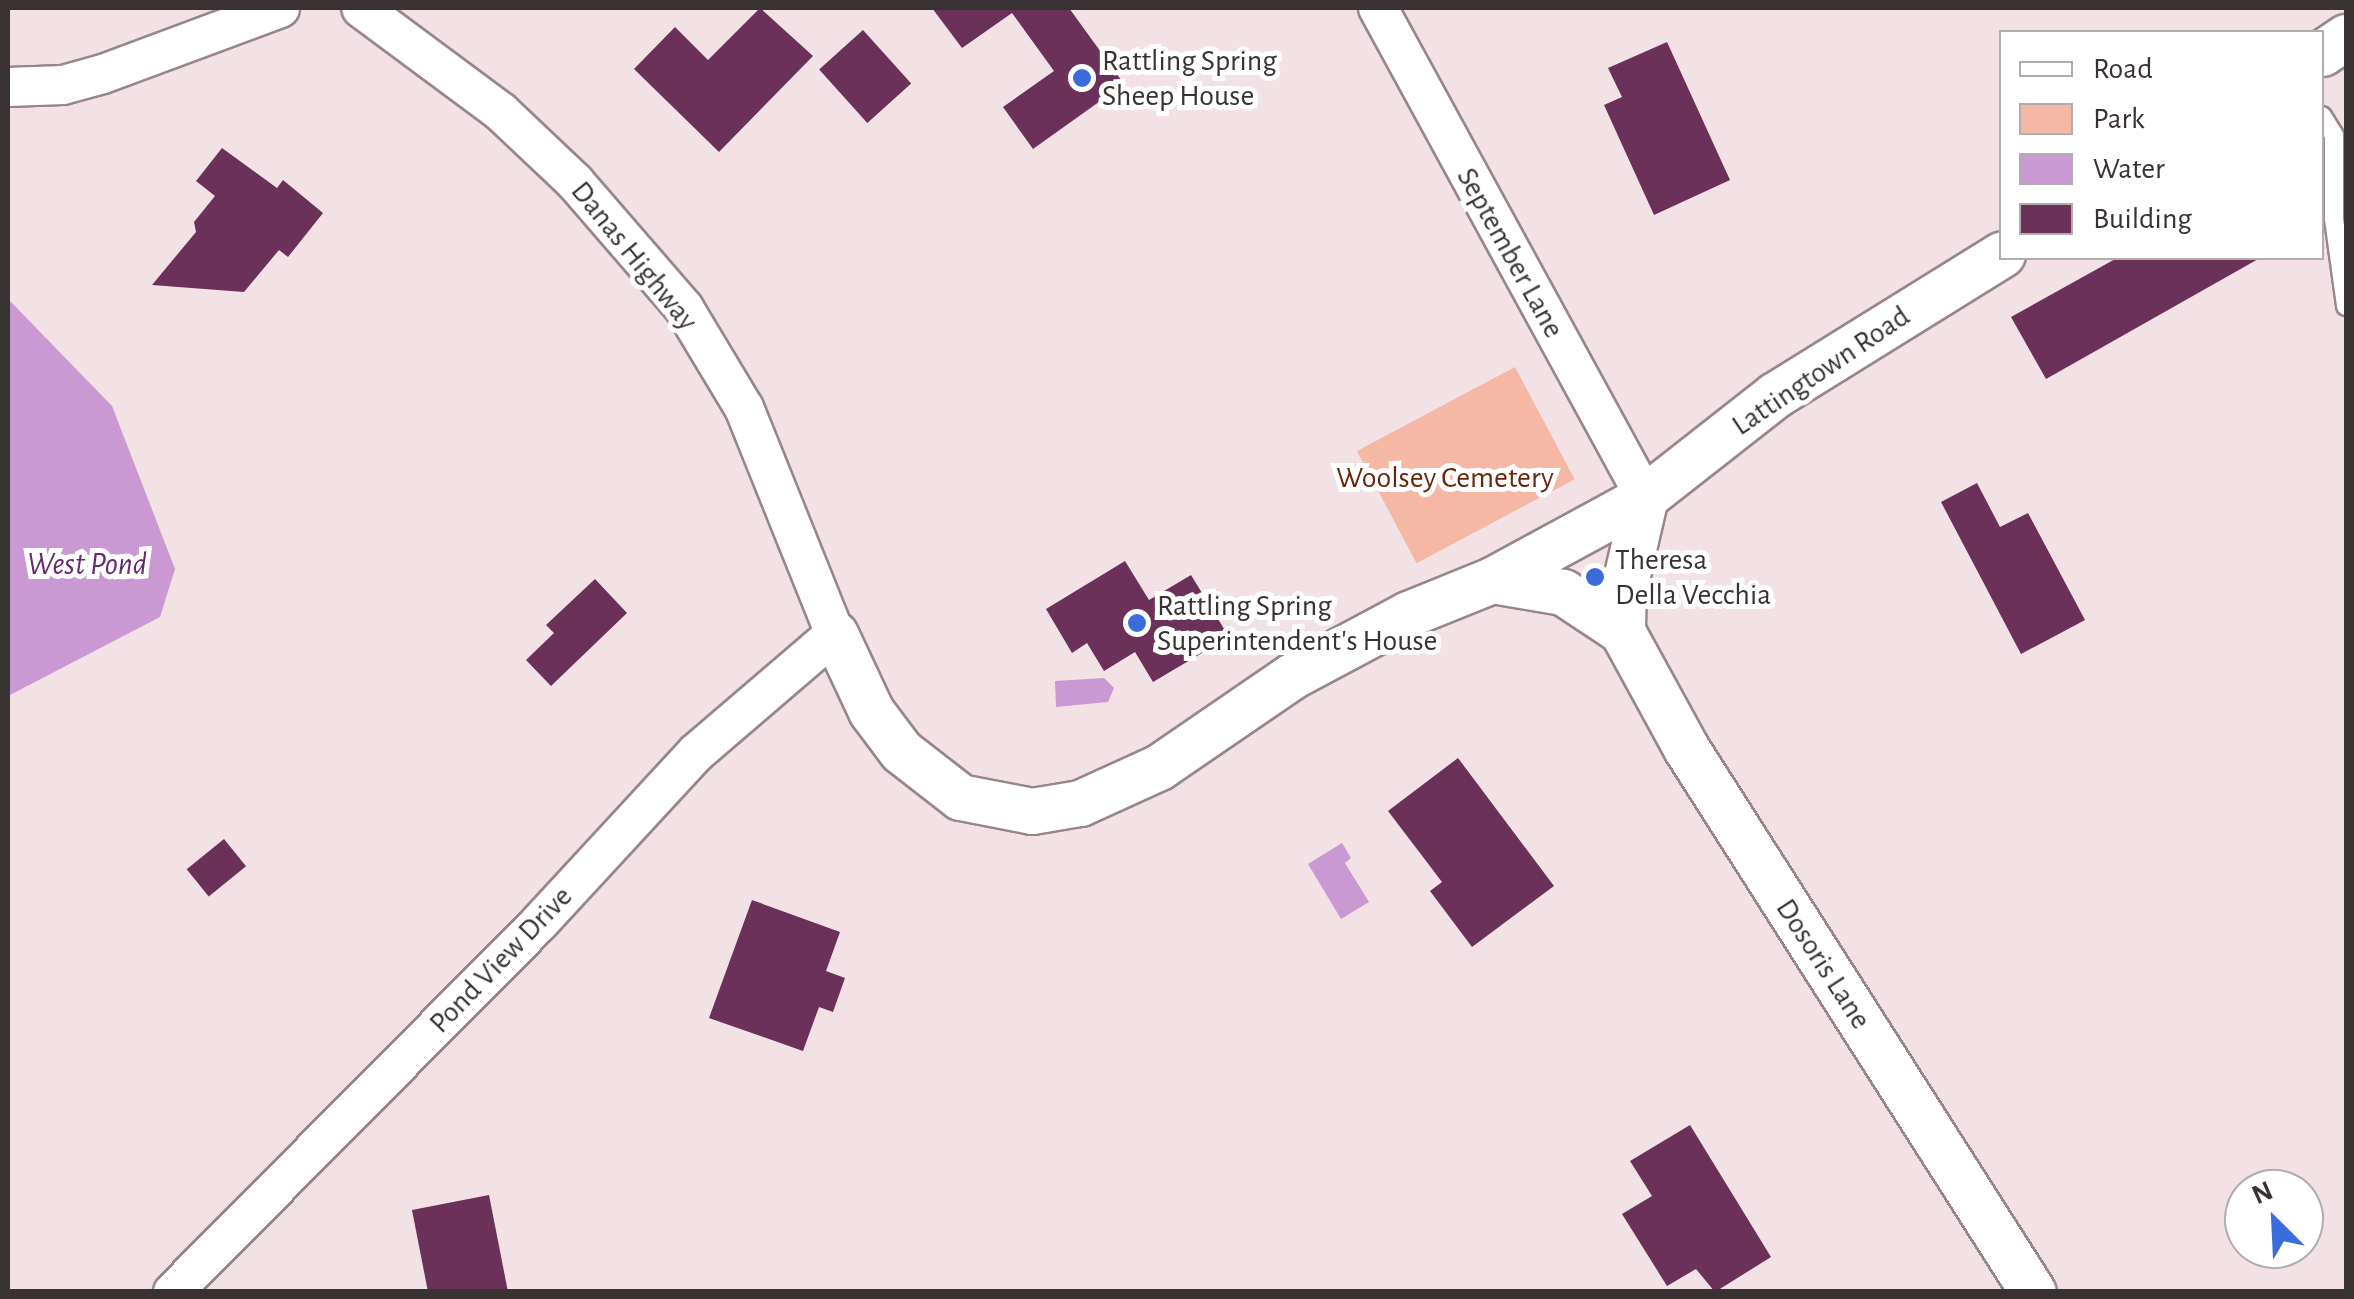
<!DOCTYPE html>
<style>
body{margin:0}
#map{position:relative;width:2354px;height:1299px;overflow:hidden;background:#f2e1e5;font-family:"Alegreya Sans",sans-serif}
div>[style]{position:absolute}
.green>*{inset:0;background:#f5b8a4;transform-origin:0 0}
.water>*{inset:0;background:#ca98d2}
.building>*{inset:0;background:#6b3158;transform-origin:0 0}
.roads{filter:drop-shadow(2px 0 #97878b) drop-shadow(-2px 0 #97878b) drop-shadow(0 2px #97878b) drop-shadow(0 -2px #97878b)}
.service>*{height:18px;margin:-9px;padding:0 9px;transform-origin:9px;border-radius:9px;background:#fff}
.minor>*{height:38px;margin:-19px;padding:0 19px;transform-origin:19px;border-radius:19px;background:#fff}
.tertiary>*{height:45px;margin:-22.5px;padding:0 22.5px;transform-origin:22.5px;border-radius:22.5px;background:#fff}
.dots>*{width:28px;height:28px;translate:-50% -50%;box-sizing:border-box;border:5px solid #fff;border-radius:50%}
span{translate:-50% -50%;white-space:nowrap;text-align:center;line-height:1.15;-webkit-text-stroke:10px #fff;paint-order:stroke}
.poi-label{font-size:30px;color:#383233}
.left{translate:0 -50%;text-align:left}
.street-label{font-size:30px;color:#383233}
.park-label{font-size:30px;color:#69260d}
.water-label{font-size:32px;color:#662a70;font-style:italic}
.frame{position:absolute;inset:0;border:10px solid #383233;pointer-events:none}
.legend{position:absolute;left:1999px;top:30px;width:325px;height:230px;box-sizing:border-box;background:#fff;border:2px solid #afadad;margin:0;padding:12px 18px;list-style:none;font-size:30px;color:#383233}
.legend li{display:flex;align-items:center;gap:20px;height:50px}
.legend b{width:50px;border:2px solid #afadad}
.north{position:absolute;left:2224px;top:1169px;width:100px;height:100px;box-sizing:border-box;background:#fff;border:2px solid #afadad;border-radius:50%;rotate:336deg;font-size:28px;font-weight:700;line-height:40px;text-align:center;color:#383233}
.north::after{content:'';display:block;margin:auto;width:35px;height:45px;background:#3b6cdc;clip-path:polygon(50% 0,100% 100%,50% 72%,0 100%)}
</style>
<div id="map">
<div class="green">
<div style="left:1515px;top:367px;width:127px;height:179px;rotate:62deg"></div>
</div>
<div class="water">
<div style="clip-path:polygon(8px 299px,112px 406px,175px 569px,160px 617px,8px 696px)"></div>
<div style="clip-path:polygon(1104px 678px,1114px 688px,1108px 702px,1056px 707px,1055px 681px)"></div>
<div style="clip-path:polygon(1342px 843px,1351px 858px,1345px 863px,1369px 902px,1341px 919px,1308px 864px)"></div>
</div>
<div class="building">
<div style="clip-path:polygon(760px 8px,813px 56px,719px 152px,634px 69px,675px 27px,708px 60px)"></div>
<div style="clip-path:polygon(932px 8px,1069px 8px,1124px 84px,1033px 149px,1003px 107px,1054px 71px,1012px 13px,962px 48px)"></div>
<div style="left:863px;top:30px;width:72px;height:59px;rotate:48deg"></div>
<div style="clip-path:polygon(1667px 42px,1730px 180px,1654px 215px,1604px 105px,1622px 97px,1608px 68px)"></div>
<div style="clip-path:polygon(222px 148px,277px 188px,283px 180px,323px 213px,288px 257px,279px 250px,244px 292px,152px 285px,196px 232px,194px 222px,215px 196px,196px 181px)"></div>
<div style="clip-path:polygon(2117px 258px,2260px 258px,2046px 379px,2011px 317px)"></div>
<div style="clip-path:polygon(1977px 483px,2000px 527px,2028px 513px,2085px 620px,2021px 654px,1941px 502px)"></div>
<div style="clip-path:polygon(1125px 561px,1149px 600px,1191px 575px,1229px 637px,1153px 682px,1135px 652px,1104px 671px,1087px 643px,1072px 653px,1046px 609px)"></div>
<div style="clip-path:polygon(595px 579px,627px 613px,551px 686px,526px 660px,554px 633px,546px 625px)"></div>
<div style="clip-path:polygon(1458px 758px,1554px 886px,1472px 947px,1430px 891px,1442px 882px,1388px 811px)"></div>
<div style="left:224px;top:839px;width:35px;height:48px;rotate:51deg"></div>
<div style="clip-path:polygon(752px 900px,840px 932px,826px 971px,845px 978px,833px 1012px,819px 1007px,803px 1051px,709px 1018px)"></div>
<div style="clip-path:polygon(1690px 1125px,1771px 1257px,1715px 1292px,1696px 1269px,1667px 1286px,1622px 1214px,1652px 1196px,1630px 1161px)"></div>
<div style="clip-path:polygon(489px 1195px,508px 1292px,428px 1292px,412px 1210px)"></div>
</div>
<div class="roads">
<div class="service">
<div style="left:2322px;top:116px;width:22px;rotate:58deg"></div>
<div style="left:2334px;top:135px;width:84px;rotate:90deg"></div>
<div style="left:2334px;top:219px;width:88px;rotate:82.1deg"></div>
</div>
<div class="minor">
<div style="left:1378px;top:8px;width:557px;rotate:61.36deg"></div>
<div style="left:8px;top:87px;width:55px;rotate:-2.1deg"></div>
<div style="left:63px;top:85px;width:41px;rotate:-15.4deg"></div>
<div style="left:103px;top:74px;width:189px;rotate:-20.4deg"></div>
<div style="left:173px;top:1292px;width:520px;rotate:-45.23deg"></div>
<div style="left:539px;top:923px;width:231px;rotate:-47.3deg"></div>
<div style="left:696px;top:753px;width:183px;rotate:-40.6deg"></div>
<div style="left:835px;top:634px;width:244px;rotate:-111.9deg"></div>
<div style="left:744px;top:408px;width:117px;rotate:-121deg"></div>
<div style="left:684px;top:308px;width:167px;rotate:-130.9deg"></div>
<div style="left:575px;top:182px;width:102px;rotate:-136.6deg"></div>
<div style="left:501px;top:112px;width:174px;rotate:-143.4deg"></div>
</div>
<div class="tertiary">
<div style="left:2322px;top:53px;width:29px;rotate:-34deg"></div>
<div style="left:1492px;top:580px;width:174px;rotate:-28.5deg"></div>
<div style="left:1622px;top:631px;width:39px;rotate:-89deg"></div>
<div style="left:1623px;top:592px;width:98px;rotate:-77deg"></div>
<div style="left:1645px;top:497px;width:165px;rotate:-38.1deg"></div>
<div style="left:1775px;top:395px;width:267px;rotate:-31.8deg"></div>
<div style="left:835px;top:634px;width:85px;rotate:64.9deg"></div>
<div style="left:871px;top:711px;width:50px;rotate:53.1deg"></div>
<div style="left:901px;top:751px;width:75px;rotate:37.9deg"></div>
<div style="left:960px;top:797px;width:73px;rotate:11deg"></div>
<div style="left:1032px;top:811px;width:49px;rotate:-9.5deg"></div>
<div style="left:1080px;top:803px;width:87px;rotate:-24.5deg"></div>
<div style="left:1159px;top:767px;width:161px;rotate:-34.4deg"></div>
<div style="left:1292px;top:676px;width:132px;rotate:-28.1deg"></div>
<div style="left:1408px;top:614px;width:91px;rotate:-22deg"></div>
<div style="left:1492px;top:580px;width:72px;rotate:9.6deg"></div>
<div style="left:1563px;top:592px;width:71px;rotate:33.5deg"></div>
<div style="left:1622px;top:631px;width:133px;rotate:61.3deg"></div>
<div style="left:1686px;top:748px;width:645px;rotate:57.47deg"></div>
</div>
</div>
<div class="dots">
<div style="left:1082px;top:78px;background:#3b6cdc"></div>
<div style="left:1595px;top:577px;background:#3b6cdc"></div>
<div style="left:1137px;top:623px;background:#3b6cdc"></div>
</div>
<div class="poi-label">
<span class="left" style="left:1102px;top:78px">Rattling Spring<br>Sheep House</span>
<span class="left" style="left:1615px;top:577px">Theresa<br>Della Vecchia</span>
<span class="left" style="left:1157px;top:623px">Rattling Spring<br>Superintendent's House</span>
</div>
<div class="street-label">
<span style="left:1510px;top:253px;rotate:61deg">September Lane</span>
<span style="left:634px;top:256px;rotate:51deg">Danas Highway</span>
<span style="left:1821px;top:371px;rotate:-34deg">Lattingtown Road</span>
<span style="left:501px;top:960px;rotate:-46deg">Pond View Drive</span>
<span style="left:1823px;top:964px;rotate:57deg">Dosoris Lane</span>
</div>
<div class="park-label">
<span style="left:1445px;top:478px">Woolsey Cemetery</span>
</div>
<div class="water-label">
<span style="left:87px;top:564px">West Pond</span>
</div>
<div class="frame"></div>
<ul class="legend">
<li><b style="height:12px;background:#fff"></b>Road</li>
<li><b style="height:28px;background:#f5b8a4"></b>Park</li>
<li><b style="height:28px;background:#ca98d2"></b>Water</li>
<li><b style="height:28px;background:#6b3158"></b>Building</li>
</ul>
<div class="north">N</div>
</div>
